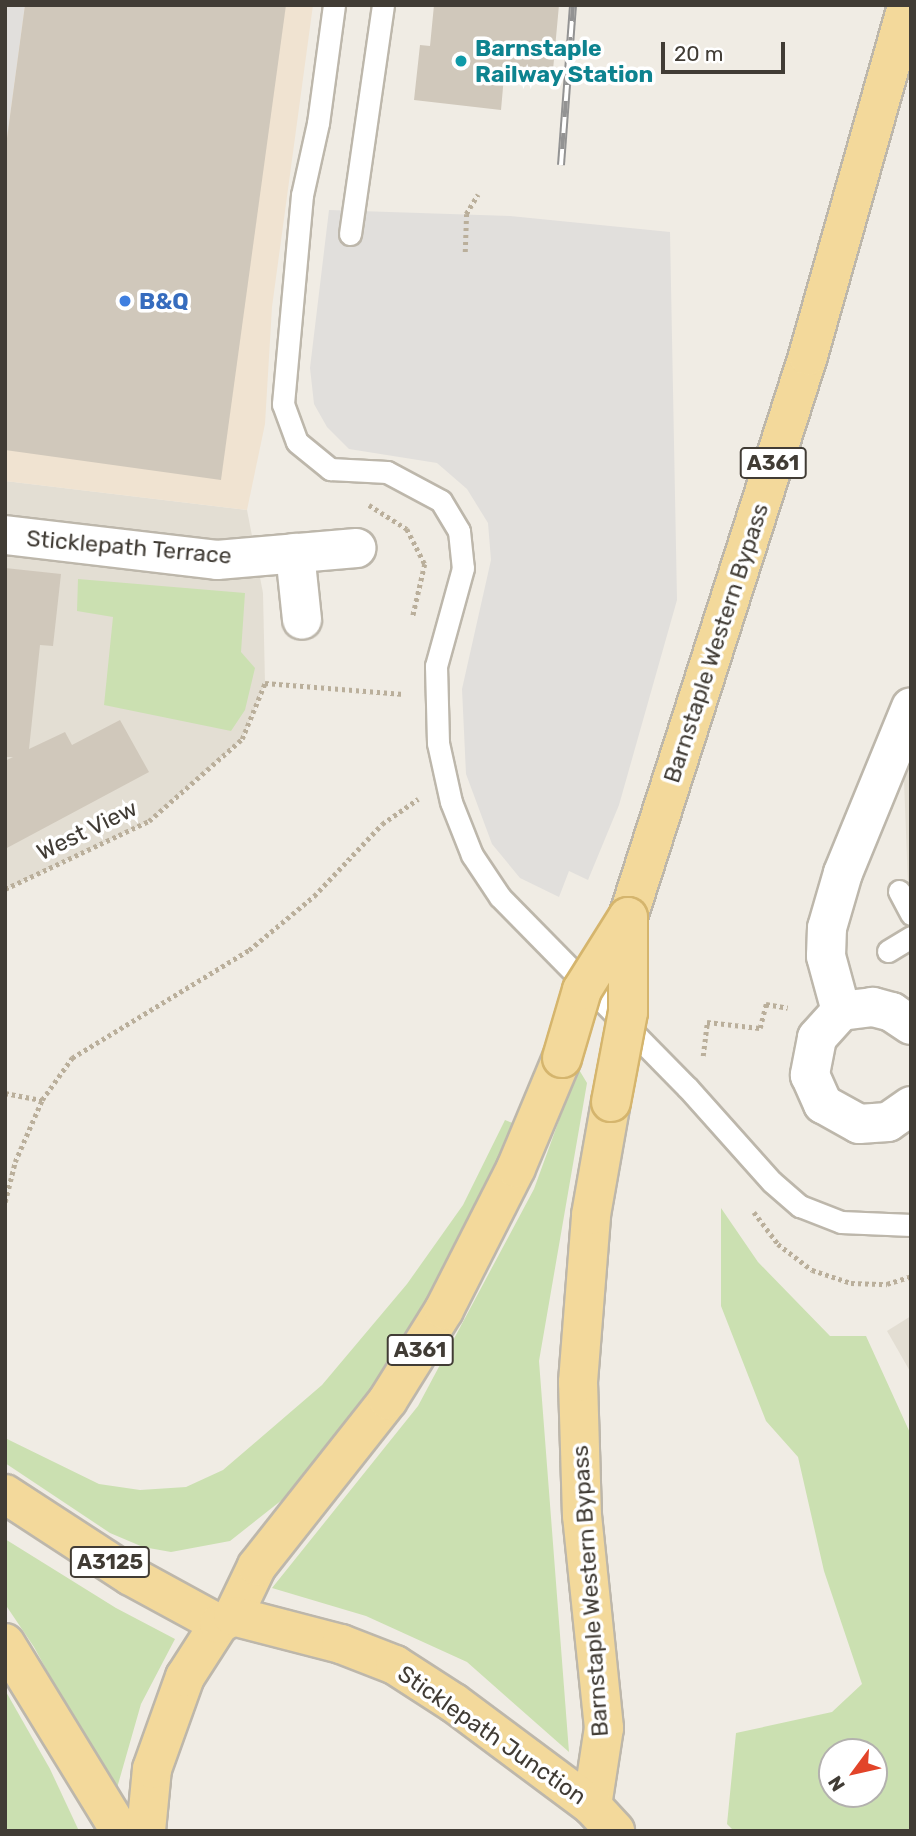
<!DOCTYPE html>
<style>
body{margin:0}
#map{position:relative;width:916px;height:1836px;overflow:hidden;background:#f0ece4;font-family:Rubik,sans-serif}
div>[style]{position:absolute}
.residential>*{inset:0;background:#e3ded3}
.commercial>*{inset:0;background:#f0e3d1}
.green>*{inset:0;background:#cbe0b1}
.parking>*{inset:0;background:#e1dfdc}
.building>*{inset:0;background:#d0c8bb}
.path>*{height:4.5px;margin-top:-2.25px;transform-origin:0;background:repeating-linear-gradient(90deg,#baaf9b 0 3.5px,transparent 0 7px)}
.roads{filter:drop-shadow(2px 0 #bdb7ab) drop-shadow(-2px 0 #bdb7ab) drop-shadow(0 2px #bdb7ab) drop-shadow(0 -2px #bdb7ab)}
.service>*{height:21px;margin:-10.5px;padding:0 10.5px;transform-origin:10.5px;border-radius:10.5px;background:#fff}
.minor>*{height:38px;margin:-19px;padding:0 19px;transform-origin:19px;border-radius:19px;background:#fff}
.primary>*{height:38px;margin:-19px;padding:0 19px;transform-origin:19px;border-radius:19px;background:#f3d99b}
.rail>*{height:8px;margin-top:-4px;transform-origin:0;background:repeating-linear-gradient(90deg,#fff 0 16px,#939393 0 32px);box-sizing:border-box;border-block:2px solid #939393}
.bridges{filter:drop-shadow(2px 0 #d5b56d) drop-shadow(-2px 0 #d5b56d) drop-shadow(0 2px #d5b56d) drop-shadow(0 -2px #d5b56d)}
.primary-bridge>*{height:38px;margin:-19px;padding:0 19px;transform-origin:19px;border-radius:19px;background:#f3d99b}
.dots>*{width:19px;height:19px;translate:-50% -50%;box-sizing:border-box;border:4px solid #fff;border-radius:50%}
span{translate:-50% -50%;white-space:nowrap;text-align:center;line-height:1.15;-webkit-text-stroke:7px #fff;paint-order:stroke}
.shield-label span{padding:2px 5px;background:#fff;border:2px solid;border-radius:5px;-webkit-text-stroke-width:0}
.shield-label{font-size:21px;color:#413c35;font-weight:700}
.culture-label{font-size:23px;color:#0d838f;font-weight:700}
.left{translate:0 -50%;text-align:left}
.shop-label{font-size:23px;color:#366cbe;font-weight:700}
.street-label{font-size:23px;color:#413c35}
.frame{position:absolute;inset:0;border:7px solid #413c35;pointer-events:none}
.north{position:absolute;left:818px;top:1738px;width:70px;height:70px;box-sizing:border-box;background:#fff;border:2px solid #b3b1ae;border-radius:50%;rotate:237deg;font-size:19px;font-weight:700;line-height:28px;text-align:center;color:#413c35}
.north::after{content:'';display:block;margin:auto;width:24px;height:32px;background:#e24429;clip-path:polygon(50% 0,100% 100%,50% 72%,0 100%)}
.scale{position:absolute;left:661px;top:42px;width:124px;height:32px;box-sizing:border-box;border:4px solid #413c35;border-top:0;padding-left:9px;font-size:21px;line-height:24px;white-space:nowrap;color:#413c35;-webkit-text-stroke:5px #fff;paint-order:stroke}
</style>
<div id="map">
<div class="residential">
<div style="clip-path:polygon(5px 481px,247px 510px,263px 593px,265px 683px,242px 739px,149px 821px,5px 890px)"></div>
<div style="clip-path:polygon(911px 763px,911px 965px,904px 780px)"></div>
<div style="clip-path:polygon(911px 1316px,911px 1373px,887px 1331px)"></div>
</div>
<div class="commercial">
<div style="clip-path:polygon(5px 5px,313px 5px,272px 307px,265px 424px,247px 510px,5px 481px)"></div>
</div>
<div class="green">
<div style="clip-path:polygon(78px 579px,245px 593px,241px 652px,255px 668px,245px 710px,231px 731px,104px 705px,113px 617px,77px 611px)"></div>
<div style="clip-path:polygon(578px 1068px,587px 1083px,539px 1361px,569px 1752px,467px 1662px,366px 1616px,272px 1588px,418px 1406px,534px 1189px)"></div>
<div style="clip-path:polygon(505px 1120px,518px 1125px,441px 1275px,363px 1403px,287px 1496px,230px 1541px,171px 1552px,143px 1547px,110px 1533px,5px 1463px,5px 1438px,99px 1484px,140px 1490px,186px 1487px,223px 1470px,322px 1385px,407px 1284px,463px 1205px)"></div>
<div style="clip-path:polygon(evenodd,721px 1208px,758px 1262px,830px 1336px,866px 1336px,911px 1435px,911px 1831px,734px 1831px,727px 1824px,736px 1733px,832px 1712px,862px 1684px,824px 1571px,798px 1457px,766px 1421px,721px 1306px,721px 1208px,832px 1752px,874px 1752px,874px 1794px,832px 1794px,832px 1752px)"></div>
<div style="clip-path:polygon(5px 1539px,116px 1608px,175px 1639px,141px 1704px,115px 1795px,34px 1647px,5px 1604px)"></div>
<div style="clip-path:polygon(5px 1690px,50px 1769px,79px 1831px,5px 1831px)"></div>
</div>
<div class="parking">
<div style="clip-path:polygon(5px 5px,25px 5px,5px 153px)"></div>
<div style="clip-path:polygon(329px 210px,510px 216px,670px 232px,677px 600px,619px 805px,588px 880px,569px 871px,559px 897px,520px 878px,492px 844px,466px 774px,462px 689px,491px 560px,488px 523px,467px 489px,437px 463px,349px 449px,327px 427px,314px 404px,310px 368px)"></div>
</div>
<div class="building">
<div style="clip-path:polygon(25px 5px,286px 5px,221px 480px,5px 450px,5px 153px)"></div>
<div style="clip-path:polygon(434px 5px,559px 5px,553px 70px,505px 65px,501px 110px,414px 100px,420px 45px,430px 46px)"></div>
<div style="clip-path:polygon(5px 568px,61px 574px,53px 646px,40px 645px,29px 749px,65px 732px,72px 745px,120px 720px,149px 772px,5px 849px,5px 761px,13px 757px,5px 757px)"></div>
</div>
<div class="path">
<div style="left:465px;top:252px;width:38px;rotate:-88deg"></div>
<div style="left:466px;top:214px;width:23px;rotate:-59deg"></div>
<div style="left:369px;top:505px;width:45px;rotate:32.3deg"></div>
<div style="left:407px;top:529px;width:39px;rotate:63deg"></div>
<div style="left:425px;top:564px;width:53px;rotate:103deg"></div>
<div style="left:5px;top:889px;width:159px;rotate:-25.3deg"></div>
<div style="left:149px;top:821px;width:124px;rotate:-41.4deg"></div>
<div style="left:242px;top:739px;width:61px;rotate:-67.7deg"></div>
<div style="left:265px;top:683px;width:139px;rotate:4.5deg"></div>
<div style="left:703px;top:1056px;width:34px;rotate:-83deg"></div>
<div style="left:707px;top:1022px;width:53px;rotate:6.5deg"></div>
<div style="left:760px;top:1028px;width:25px;rotate:-76deg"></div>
<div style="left:766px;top:1004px;width:22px;rotate:10deg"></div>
<div style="left:5px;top:1093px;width:38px;rotate:11deg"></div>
<div style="left:5px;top:1202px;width:41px;rotate:-76deg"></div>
<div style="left:15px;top:1162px;width:68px;rotate:-66.5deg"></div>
<div style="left:42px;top:1100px;width:52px;rotate:-54.5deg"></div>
<div style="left:72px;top:1058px;width:207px;rotate:-31.4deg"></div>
<div style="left:249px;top:950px;width:85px;rotate:-39.7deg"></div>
<div style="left:314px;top:896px;width:99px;rotate:-46.6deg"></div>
<div style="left:382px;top:824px;width:44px;rotate:-34.8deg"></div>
<div style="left:754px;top:1212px;width:40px;rotate:53deg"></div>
<div style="left:778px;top:1244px;width:43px;rotate:37.4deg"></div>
<div style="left:812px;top:1270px;width:41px;rotate:18.4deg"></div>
<div style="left:851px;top:1283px;width:36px;rotate:2deg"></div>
<div style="left:887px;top:1284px;width:25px;rotate:-18deg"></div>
</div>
<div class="roads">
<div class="service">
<div style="left:334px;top:5px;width:119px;rotate:97.7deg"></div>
<div style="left:318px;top:123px;width:74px;rotate:102.5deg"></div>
<div style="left:302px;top:195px;width:210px;rotate:95.2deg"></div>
<div style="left:283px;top:404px;width:40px;rotate:69.8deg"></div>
<div style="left:297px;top:442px;width:43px;rotate:39.3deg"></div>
<div style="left:330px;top:469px;width:57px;rotate:3deg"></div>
<div style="left:387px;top:472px;width:61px;rotate:28.2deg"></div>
<div style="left:441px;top:501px;width:35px;rotate:59deg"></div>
<div style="left:459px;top:531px;width:37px;rotate:84deg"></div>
<div style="left:463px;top:568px;width:102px;rotate:105.4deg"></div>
<div style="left:436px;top:666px;width:77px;rotate:88.5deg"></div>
<div style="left:438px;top:743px;width:60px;rotate:77.6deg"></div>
<div style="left:451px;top:802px;width:57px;rotate:68.4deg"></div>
<div style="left:472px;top:855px;width:50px;rotate:56.3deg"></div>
<div style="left:500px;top:897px;width:267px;rotate:45.5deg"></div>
<div style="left:687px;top:1087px;width:127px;rotate:48.2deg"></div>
<div style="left:772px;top:1182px;width:37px;rotate:41deg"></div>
<div style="left:800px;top:1206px;width:44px;rotate:21.3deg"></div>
<div style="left:841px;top:1222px;width:70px;rotate:2.5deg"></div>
<div style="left:350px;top:234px;width:231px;rotate:-81.8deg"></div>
<div style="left:899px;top:891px;width:26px;rotate:62deg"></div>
<div style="left:888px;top:951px;width:27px;rotate:-31deg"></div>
</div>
<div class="minor">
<div style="left:5px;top:535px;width:213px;rotate:6.7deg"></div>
<div style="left:217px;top:560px;width:140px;rotate:-4.9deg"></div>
<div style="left:295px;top:553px;width:67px;rotate:84deg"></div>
<div style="left:841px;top:1011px;width:57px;rotate:-105.3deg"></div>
<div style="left:826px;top:956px;width:28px;rotate:-88deg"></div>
<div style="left:827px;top:928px;width:57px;rotate:-73.8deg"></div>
<div style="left:843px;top:873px;width:179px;rotate:-67.7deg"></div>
<div style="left:911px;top:1025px;width:23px;rotate:-146deg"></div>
<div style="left:892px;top:1012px;width:20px;rotate:-165deg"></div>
<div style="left:873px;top:1007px;width:32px;rotate:173deg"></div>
<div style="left:841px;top:1011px;width:36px;rotate:132deg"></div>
<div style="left:817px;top:1038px;width:38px;rotate:101deg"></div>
<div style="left:810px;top:1075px;width:32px;rotate:66deg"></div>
<div style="left:823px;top:1104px;width:41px;rotate:29.1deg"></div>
<div style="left:859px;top:1124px;width:29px;rotate:-4deg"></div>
<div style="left:888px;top:1122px;width:28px;rotate:-35deg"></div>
</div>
<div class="primary">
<div style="left:628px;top:917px;width:589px;rotate:-72.21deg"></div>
<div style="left:808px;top:356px;width:365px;rotate:-74.2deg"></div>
<div style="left:5px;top:1494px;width:150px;rotate:33.1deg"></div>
<div style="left:131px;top:1576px;width:100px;rotate:28.6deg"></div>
<div style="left:233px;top:1616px;width:55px;rotate:-64.4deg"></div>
<div style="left:257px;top:1566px;width:211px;rotate:-51.7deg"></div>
<div style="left:388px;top:1400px;width:106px;rotate:-58.1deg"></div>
<div style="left:444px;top:1310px;width:159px;rotate:-63.1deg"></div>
<div style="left:516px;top:1168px;width:119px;rotate:-67.3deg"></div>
<div style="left:5px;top:1643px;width:220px;rotate:58.5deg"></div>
<div style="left:592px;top:1806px;width:79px;rotate:-81.3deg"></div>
<div style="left:604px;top:1728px;width:213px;rotate:-95.9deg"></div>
<div style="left:582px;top:1516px;width:134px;rotate:-91.7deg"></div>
<div style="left:578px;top:1382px;width:168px;rotate:-85.5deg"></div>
<div style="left:591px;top:1215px;width:115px;rotate:-80deg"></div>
<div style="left:146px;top:1831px;width:62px;rotate:-84.5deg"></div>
<div style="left:152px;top:1769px;width:98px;rotate:-70.3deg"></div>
<div style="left:185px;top:1677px;width:63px;rotate:-57.3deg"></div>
<div style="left:219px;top:1624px;width:16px;rotate:-30deg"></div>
<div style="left:233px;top:1616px;width:112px;rotate:14.5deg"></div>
<div style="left:341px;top:1644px;width:58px;rotate:21.3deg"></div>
<div style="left:395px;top:1665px;width:70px;rotate:32.8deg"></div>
<div style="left:454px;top:1703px;width:172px;rotate:36.7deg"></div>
<div style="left:592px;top:1806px;width:34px;rotate:47deg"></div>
</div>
</div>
<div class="rail">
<div style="left:561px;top:165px;width:160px;rotate:-85.7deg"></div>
</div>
<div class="bridges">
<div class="primary-bridge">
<div style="left:562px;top:1058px;width:71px;rotate:-73.6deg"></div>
<div style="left:582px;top:990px;width:86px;rotate:-57.8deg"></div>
<div style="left:611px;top:1102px;width:92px;rotate:-79.3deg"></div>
<div style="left:628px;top:1012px;width:95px;rotate:-90deg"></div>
</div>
</div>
<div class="dots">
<div style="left:461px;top:61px;background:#0f9aa8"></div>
<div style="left:125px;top:301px;background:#3f7fe0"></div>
</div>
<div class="shield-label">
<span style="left:773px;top:463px">A361</span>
<span style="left:420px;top:1350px">A361</span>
<span style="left:110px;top:1562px">A3125</span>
</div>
<div class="culture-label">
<span class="left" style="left:475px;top:61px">Barnstaple<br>Railway Station</span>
</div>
<div class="shop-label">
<span class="left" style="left:139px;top:301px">B&amp;Q</span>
</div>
<div class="street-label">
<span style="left:129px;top:547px;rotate:5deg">Sticklepath Terrace</span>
<span style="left:716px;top:643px;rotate:-72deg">Barnstaple Western Bypass</span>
<span style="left:87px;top:830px;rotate:-26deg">West View</span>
<span style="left:590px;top:1591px;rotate:-94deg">Barnstaple Western Bypass</span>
<span style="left:492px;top:1735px;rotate:35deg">Sticklepath Junction</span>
</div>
<div class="frame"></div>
<div class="north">N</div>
<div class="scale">20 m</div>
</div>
